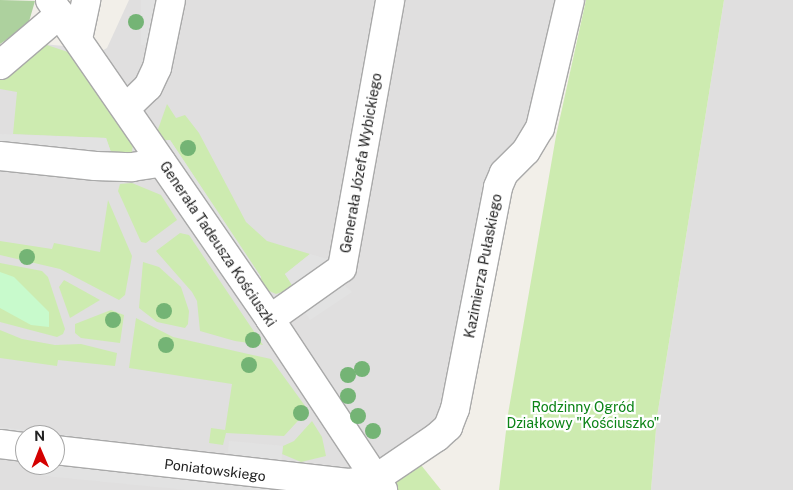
<!DOCTYPE html>
<meta charset="utf-8">
<style>
body{margin:0}
#map{position:relative;width:793px;height:490px;overflow:hidden;background:#f2efe9;font-family:"Public Sans",sans-serif}
div>[style]{position:absolute}
.residential>*{inset:0;background:#e0dfdf}
.grass>*{inset:0;background:#cdebb0}
.forest>*{inset:0;background:#add19e}
.park>*{inset:0;background:#c8facc}
.parking>*{inset:0;background:#e2e2e2;transform-origin:0 0}
.roads{filter:drop-shadow(1px 0 #a9a9a9) drop-shadow(-1px 0 #a9a9a9) drop-shadow(0 1px #a9a9a9) drop-shadow(0 -1px #a9a9a9)}
.minor>*{height:28px;margin:-14px;padding:0 14px;transform-origin:14px;border-radius:14px;background:#fff}
.trees>*{width:16px;height:16px;margin:-8px;border-radius:50%;background:#74b475}
span{translate:-50% -50%;white-space:nowrap;text-align:center;line-height:1.15;-webkit-text-stroke:4.5px #fff;paint-order:stroke}
.street-label{font-size:14px;color:#222}
.park-label{font-size:14px;color:#0c8416}
.north{position:absolute;left:15px;top:425px;width:50px;height:50px;box-sizing:border-box;background:#fff;border:1px solid #a7a7a7;border-radius:50%;rotate:359deg;font-size:14px;font-weight:700;line-height:20px;text-align:center;color:#222}
.north::after{content:'';display:block;margin:auto;width:18px;height:22px;background:#d40000;clip-path:polygon(50% 0,100% 100%,50% 72%,0 100%)}
</style>
<div id="map">
<div class="residential">
<div style="clip-path:polygon(evenodd,129px 0,570px 0,547px 110px,513px 163px,455px 409px,374px 490px,0 490px,0 71px,43px 44px,64px 46px,82px 62px,107px 48px,129px 0,25px 435px,55px 435px,55px 465px,25px 465px,25px 435px)"></div>
<div style="clip-path:polygon(724px 0,793px 0,793px 490px,651px 490px,657px 417px)"></div>
</div>
<div class="grass">
<div style="clip-path:polygon(586px 0,724px 0,657px 417px,651px 490px,499px 490px,508px 414px,556px 136px)"></div>
<div style="clip-path:polygon(47px 45px,71px 53px,128px 134px,133px 145px,131px 157px,113px 158px,106px 138px,13px 134px,17px 92px,0 89px,0 72px,40px 46px)"></div>
<div style="clip-path:polygon(167px 104px,176px 118px,185px 115px,199px 133px,246px 222px,267px 241px,310px 254px,285px 274px,294px 288px,276px 294px,258px 286px,261px 277px,170px 140px,160px 141px,156px 135px)"></div>
<div style="clip-path:polygon(132px 183px,161px 195px,177px 220px,146px 243px,141px 242px,118px 191px,120px 184px)"></div>
<div style="clip-path:polygon(108px 200px,132px 256px,125px 295px,119px 300px,60px 269px,0 255px,0 241px,52px 249px,54px 243px,100px 252px)"></div>
<div style="clip-path:polygon(180px 233px,189px 235px,263px 345px,235px 341px,200px 331px,197px 301px,192px 292px,156px 251px)"></div>
<div style="clip-path:polygon(143px 262px,159px 267px,181px 287px,189px 311px,188px 324px,185px 328px,157px 322px,139px 308px)"></div>
<div style="clip-path:polygon(0 263px,42px 271px,48px 277px,65px 329px,63px 334px,57px 337px,0 322px)"></div>
<div style="clip-path:polygon(64px 280px,100px 300px,70px 318px,59px 287px)"></div>
<div style="clip-path:polygon(111px 310px,124px 315px,120px 343px,81px 338px,75px 333px,75px 324px)"></div>
<div style="clip-path:polygon(136px 318px,173px 337px,271px 359px,308px 410px,284px 436px,226px 433px,223px 445px,209px 443px,211px 428px,225px 430px,232px 384px,129px 368px)"></div>
<div style="clip-path:polygon(0 330px,22px 339px,55px 345px,81px 344px,117px 353px,115px 366px,58px 360px,57px 366px,0 358px)"></div>
<div style="clip-path:polygon(312px 421px,322px 437px,326px 456px,301px 462px,282px 454px,283px 446px,294px 441px)"></div>
<div style="clip-path:polygon(417px 460px,441px 490px,397px 490px,393px 484px,398px 471px)"></div>
</div>
<div class="forest">
<div style="clip-path:polygon(0 0,35px 1px,28px 25px,0 44px)"></div>
</div>
<div class="park">
<div style="clip-path:polygon(0 272px,14px 277px,49px 312px,49px 327px,31px 325px,0 308px)"></div>
</div>
<div class="parking">
<div style="left:141px;top:0;width:18px;height:45px"></div>
<div style="clip-path:polygon(0 134px,106px 138px,113px 158px,0 150px)"></div>
<div style="clip-path:polygon(170px 140px,261px 277px,258px 286px,160px 141px)"></div>
<div style="clip-path:polygon(310px 254px,335px 261px,294px 288px,285px 274px)"></div>
<div style="clip-path:polygon(338px 279px,352px 292px,310px 320px,301px 305px)"></div>
<div style="clip-path:polygon(0 427px,218px 454px,217px 467px,55px 447px,55px 435px,25px 435px,0 440px)"></div>
<div style="left:229px;top:441px;width:54px;height:15px;rotate:5deg"></div>
<div style="clip-path:polygon(55px 463px,318px 490px,187px 490px,35px 475px,29px 465px)"></div>
</div>
<div class="roads">
<div class="minor">
<div style="left:50px;top:0;width:388px;rotate:55.4deg"></div>
<div style="left:270px;top:319px;width:205px;rotate:56.5deg"></div>
<div style="left:78px;top:39px;width:40px;rotate:-78deg"></div>
<div style="left:0;top:65px;width:79px;rotate:-40.4deg"></div>
<div style="left:126px;top:108px;width:30px;rotate:-44deg"></div>
<div style="left:148px;top:87px;width:21px;rotate:-65deg"></div>
<div style="left:157px;top:68px;width:69px;rotate:-78.4deg"></div>
<div style="left:0;top:156px;width:96px;rotate:6deg"></div>
<div style="left:95px;top:166px;width:37px;rotate:2deg"></div>
<div style="left:132px;top:167px;width:30px;rotate:-9deg"></div>
<div style="left:270px;top:319px;width:88px;rotate:-35.3deg"></div>
<div style="left:342px;top:268px;width:272px;rotate:-79.8deg"></div>
<div style="left:0;top:444px;width:25px;rotate:7deg"></div>
<div style="left:55px;top:450px;width:295px;rotate:6.4deg"></div>
<div style="left:348px;top:483px;width:27px;rotate:-8deg"></div>
<div style="left:375px;top:479px;width:75px;rotate:-34.1deg"></div>
<div style="left:437px;top:437px;width:15px;rotate:-42deg"></div>
<div style="left:448px;top:427px;width:19px;rotate:-69deg"></div>
<div style="left:455px;top:409px;width:226px;rotate:-79deg"></div>
<div style="left:498px;top:187px;width:15px;rotate:-67deg"></div>
<div style="left:504px;top:173px;width:31px;rotate:-45deg"></div>
<div style="left:526px;top:151px;width:27px;rotate:-59deg"></div>
<div style="left:540px;top:128px;width:131px;rotate:-76.8deg"></div>
</div>
</div>
<div class="trees">
<div style="left:136px;top:22px"></div>
<div style="left:188px;top:148px"></div>
<div style="left:27px;top:257px"></div>
<div style="left:164px;top:311px"></div>
<div style="left:113px;top:320px"></div>
<div style="left:253px;top:340px"></div>
<div style="left:166px;top:345px"></div>
<div style="left:249px;top:365px"></div>
<div style="left:362px;top:369px"></div>
<div style="left:348px;top:375px"></div>
<div style="left:348px;top:396px"></div>
<div style="left:301px;top:413px"></div>
<div style="left:358px;top:416px"></div>
<div style="left:373px;top:431px"></div>
</div>
<div class="street-label">
<span style="left:361px;top:163px;rotate:-80deg">Generała Józefa Wybickiego</span>
<span style="left:218px;top:244px;rotate:56deg">Generała Tadeusza Kościuszki</span>
<span style="left:483px;top:266px;rotate:-79deg">Kazimierza Pułaskiego</span>
<span style="left:215px;top:470px;rotate:7deg">Poniatowskiego</span>
</div>
<div class="park-label">
<span style="left:583px;top:415px">Rodzinny Ogród<br>Działkowy "Kościuszko"</span>
</div>
<div class="north">N</div>
</div>
